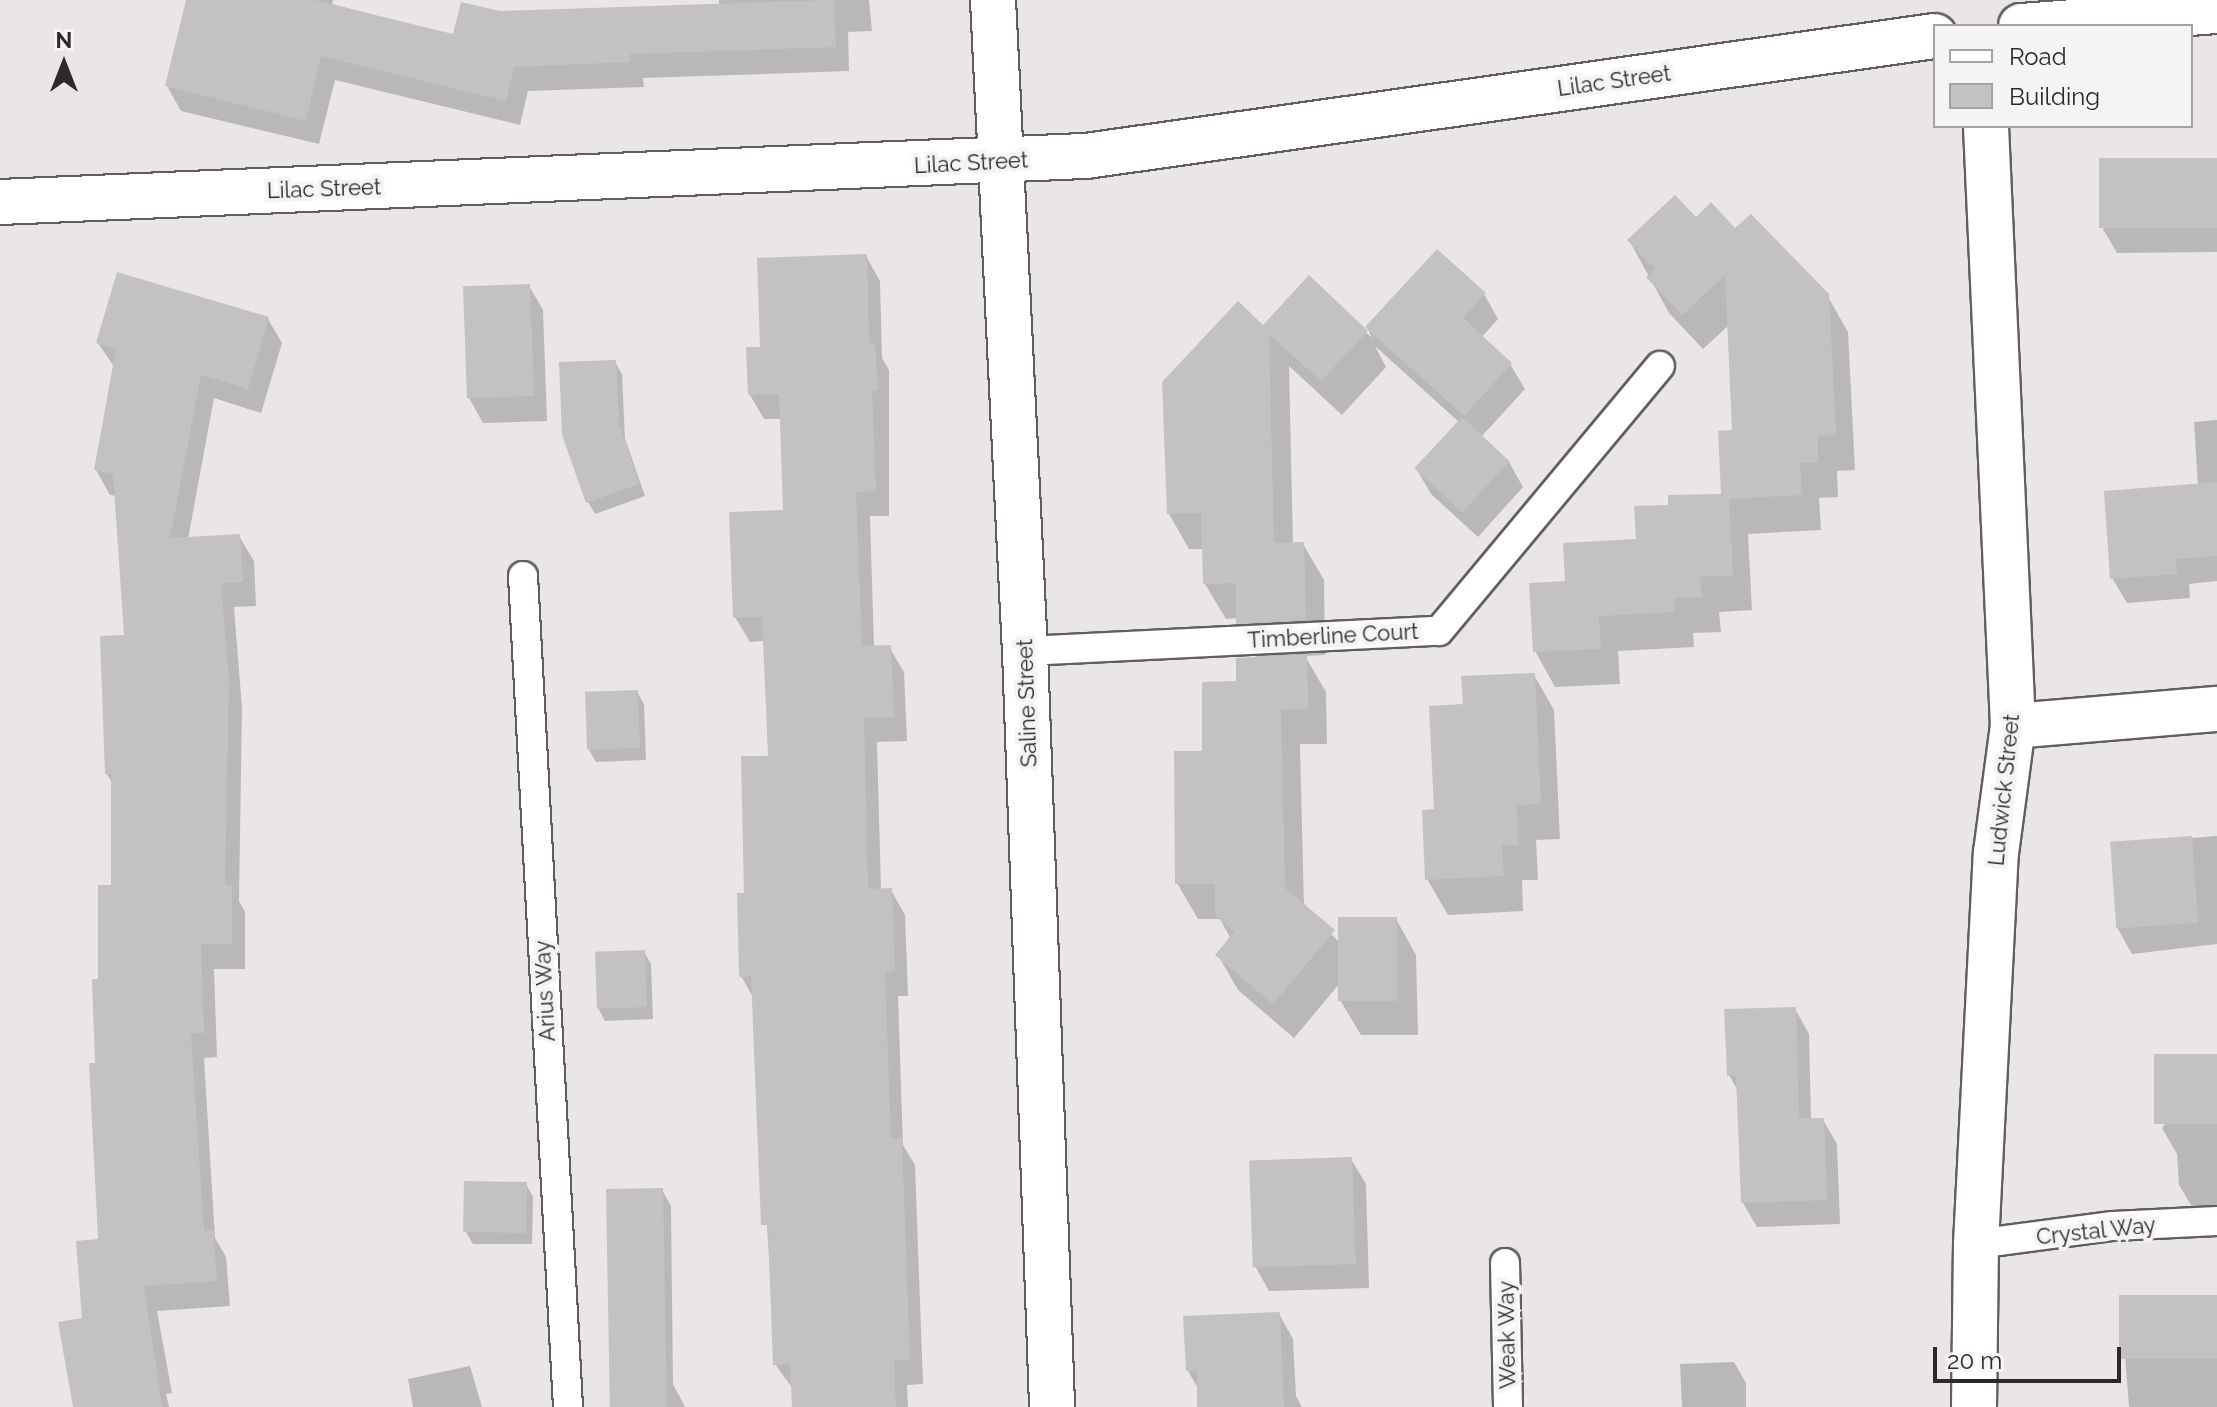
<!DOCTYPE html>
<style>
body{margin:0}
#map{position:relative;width:2217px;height:1407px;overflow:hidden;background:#e9e5e9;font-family:Raleway,sans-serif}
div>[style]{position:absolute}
.shadow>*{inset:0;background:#0003}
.building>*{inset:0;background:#c4c1c5;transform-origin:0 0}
.roads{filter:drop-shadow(2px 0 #615e62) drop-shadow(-2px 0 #615e62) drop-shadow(0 2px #615e62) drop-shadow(0 -2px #615e62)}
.lane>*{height:28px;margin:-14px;padding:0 14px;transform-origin:14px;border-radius:14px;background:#fff}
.street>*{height:44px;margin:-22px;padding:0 22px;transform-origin:22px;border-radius:22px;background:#fff}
span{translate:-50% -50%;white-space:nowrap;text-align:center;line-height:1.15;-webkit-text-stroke:8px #f6f3f7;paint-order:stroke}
.street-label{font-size:22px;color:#2b292b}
.legend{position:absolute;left:1933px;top:24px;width:260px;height:104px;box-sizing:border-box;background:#f6f3f7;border:2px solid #a5a2a5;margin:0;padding:10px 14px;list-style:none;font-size:24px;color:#2b292b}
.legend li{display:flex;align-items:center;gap:16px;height:40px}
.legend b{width:40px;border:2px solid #a5a2a5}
.north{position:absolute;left:24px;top:24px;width:80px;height:80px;-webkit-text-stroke:6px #f6f3f7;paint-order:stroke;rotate:0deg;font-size:22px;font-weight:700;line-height:32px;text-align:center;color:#2b292b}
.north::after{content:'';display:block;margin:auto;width:28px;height:36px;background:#2b292b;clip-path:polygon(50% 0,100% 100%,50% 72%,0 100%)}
.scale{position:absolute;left:1933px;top:1347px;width:188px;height:36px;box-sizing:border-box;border:4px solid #2b292b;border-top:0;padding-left:10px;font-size:24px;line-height:28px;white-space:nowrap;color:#2b292b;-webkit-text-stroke:6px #f6f3f7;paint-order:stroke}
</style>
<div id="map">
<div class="shadow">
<div style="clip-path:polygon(188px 0,333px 0,332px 4px,454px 36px,500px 13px,719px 4px,719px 0,869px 0,872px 31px,848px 32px,849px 71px,643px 78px,644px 87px,528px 91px,520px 125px,335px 80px,319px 144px,181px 111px,167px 86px)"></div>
<div style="clip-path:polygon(2217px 159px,2217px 252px,2117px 253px,2103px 229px)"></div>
<div style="clip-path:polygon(1696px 220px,1735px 231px,1827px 295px,1848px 332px,1855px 470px,1837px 471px,1838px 497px,1819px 498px,1821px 530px,1748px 534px,1752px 610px,1719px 612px,1721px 632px,1693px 633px,1694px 647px,1618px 651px,1620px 684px,1555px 687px,1535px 651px,1568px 583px,1638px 540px,1670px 507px,1723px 496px,1734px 432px,1729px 325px,1703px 349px,1669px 313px,1629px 240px)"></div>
<div style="clip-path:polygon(866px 256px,880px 281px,882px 358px,889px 370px,889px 516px,870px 516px,874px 647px,889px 647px,904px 672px,907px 741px,877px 742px,881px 890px,891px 890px,905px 915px,908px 996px,898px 996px,903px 1145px,915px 1165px,923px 1384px,907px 1385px,908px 1407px,794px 1407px,793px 1389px,775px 1364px,754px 999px,741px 976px,746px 895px,771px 758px,765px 641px,750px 642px,735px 617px,786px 512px,782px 419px,764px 419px,750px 395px,762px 349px)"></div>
<div style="clip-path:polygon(1309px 278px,1372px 338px,1367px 327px,1484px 294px,1498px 319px,1481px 338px,1510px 364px,1525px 389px,1481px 437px,1509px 462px,1523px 487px,1478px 537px,1431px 494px,1417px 470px,1460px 423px,1375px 346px,1386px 367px,1342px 415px,1289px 366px,1293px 545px,1303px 544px,1324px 580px,1325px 655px,1305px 656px,1326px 692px,1327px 744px,1300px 744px,1304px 907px,1340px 943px,1396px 919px,1416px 955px,1418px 1035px,1361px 1035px,1340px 1000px,1340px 983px,1294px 1038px,1238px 990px,1218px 955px,1231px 939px,1220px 919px,1198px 919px,1177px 883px,1204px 753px,1238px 683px,1258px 659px,1238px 618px,1226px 619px,1205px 584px,1204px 549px,1189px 549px,1169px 514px,1263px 328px)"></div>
<div style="clip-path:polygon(529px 286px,543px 310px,547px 421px,483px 423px,469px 398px)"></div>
<div style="clip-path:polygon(268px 319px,282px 343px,261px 413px,214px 398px,188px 539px,239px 536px,254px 561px,256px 606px,234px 607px,242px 708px,239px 901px,245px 912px,245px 969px,214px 969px,217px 1057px,204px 1058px,215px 1238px,226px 1257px,230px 1306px,157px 1311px,172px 1393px,166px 1394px,169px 1407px,76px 1407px,84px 1320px,100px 1241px,100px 980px,113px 887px,113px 785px,107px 774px,126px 636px,117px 496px,110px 495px,96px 470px,115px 368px,98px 343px)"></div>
<div style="clip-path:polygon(615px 362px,622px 374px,625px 439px,645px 496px,595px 514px,588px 502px)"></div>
<div style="clip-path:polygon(2217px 420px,2217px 581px,2189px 584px,2190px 598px,2127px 603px,2112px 578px,2198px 486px,2194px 422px)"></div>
<div style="clip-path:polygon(1534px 675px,1554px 710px,1560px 839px,1536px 840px,1538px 880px,1522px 880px,1523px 911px,1448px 915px,1427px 879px,1436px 811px)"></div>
<div style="clip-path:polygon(637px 692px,644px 704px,646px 760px,596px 762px,589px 750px)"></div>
<div style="clip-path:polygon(2217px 836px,2217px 944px,2132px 954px,2118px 929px,2112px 844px)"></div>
<div style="clip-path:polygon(644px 952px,651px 964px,653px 1019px,605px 1021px,598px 1008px)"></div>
<div style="clip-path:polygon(1795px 1009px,1809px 1034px,1811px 1120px,1823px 1120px,1837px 1144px,1840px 1224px,1757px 1227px,1743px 1203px,1739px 1093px,1729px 1075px)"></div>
<div style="clip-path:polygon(2217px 1056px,2217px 1208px,2194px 1210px,2179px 1185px,2177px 1154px,2162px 1128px)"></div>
<div style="clip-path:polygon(1351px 1159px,1366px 1184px,1369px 1288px,1269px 1291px,1255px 1266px)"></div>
<div style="clip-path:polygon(526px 1184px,533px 1197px,532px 1244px,473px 1244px,466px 1232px)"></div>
<div style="clip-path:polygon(662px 1190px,671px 1206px,673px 1384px,685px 1407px,617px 1407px)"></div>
<div style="clip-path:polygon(2217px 1297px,2217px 1407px,2129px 1407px,2121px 1304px)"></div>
<div style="clip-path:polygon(1279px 1314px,1293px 1339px,1296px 1396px,1302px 1407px,1199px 1407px,1199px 1390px,1188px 1371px)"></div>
<div style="clip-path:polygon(1734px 1362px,1746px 1383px,1746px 1407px,1682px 1407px,1680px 1364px)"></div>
<div style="clip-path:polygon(470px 1366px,482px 1407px,413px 1407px,408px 1379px)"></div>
</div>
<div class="building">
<div style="clip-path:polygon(186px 0,313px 0,453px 34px,461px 2px,500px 11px,834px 0,836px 47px,630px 54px,630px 62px,514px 67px,506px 101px,321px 56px,306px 121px,165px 86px)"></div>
<div style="left:2217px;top:158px;width:70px;height:118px;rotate:90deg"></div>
<div style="clip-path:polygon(1675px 195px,1696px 217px,1711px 202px,1735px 228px,1751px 214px,1829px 294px,1836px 435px,1818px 436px,1818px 462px,1800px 463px,1802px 495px,1729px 499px,1733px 575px,1700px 577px,1702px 597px,1674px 598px,1675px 612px,1599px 616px,1601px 649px,1533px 652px,1529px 583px,1565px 581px,1563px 543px,1636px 539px,1634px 506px,1668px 505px,1668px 495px,1721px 494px,1718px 431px,1732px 430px,1725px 275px,1682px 315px,1646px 277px,1655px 269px,1627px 240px)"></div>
<div style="clip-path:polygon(1437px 249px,1486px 293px,1463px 318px,1512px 363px,1464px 416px,1365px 327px)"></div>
<div style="clip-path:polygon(867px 254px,869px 343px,875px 343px,878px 391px,872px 391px,876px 491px,856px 492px,862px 646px,891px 645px,894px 717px,864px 718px,868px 889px,892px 888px,895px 971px,885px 972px,891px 1139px,902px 1138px,910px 1360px,894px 1360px,896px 1407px,792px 1407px,790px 1364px,773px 1365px,768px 1225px,761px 1225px,751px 976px,739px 977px,737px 893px,744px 893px,741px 756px,768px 756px,762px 617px,733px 618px,729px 512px,783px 510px,779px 394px,748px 395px,746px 347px,760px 347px,757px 258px)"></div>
<div style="clip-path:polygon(117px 272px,269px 317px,248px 389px,201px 375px,170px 538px,240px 534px,243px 582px,221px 583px,229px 681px,225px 885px,232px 885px,232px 944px,201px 944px,204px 1033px,191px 1034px,204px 1231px,213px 1230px,217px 1281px,144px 1286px,162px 1407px,73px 1407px,58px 1322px,82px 1318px,76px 1241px,98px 1239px,89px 1063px,95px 1063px,92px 979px,98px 979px,98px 885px,111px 885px,111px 774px,105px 774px,100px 636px,124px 635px,113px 474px,94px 470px,116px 349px,96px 343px)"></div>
<div style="clip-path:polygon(1309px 275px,1368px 331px,1321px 381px,1269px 334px,1274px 543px,1304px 542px,1306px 620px,1236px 624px,1236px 583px,1203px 584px,1201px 513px,1167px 514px,1162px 382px,1238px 301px,1263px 325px)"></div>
<div style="left:530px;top:284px;width:112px;height:67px;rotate:88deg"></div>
<div style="clip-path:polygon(616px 360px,619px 424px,639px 484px,586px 503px,562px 435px,559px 362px)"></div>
<div style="left:1462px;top:417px;width:65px;height:70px;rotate:43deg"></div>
<div style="clip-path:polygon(2217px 482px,2217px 556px,2176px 559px,2177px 574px,2110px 579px,2104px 491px)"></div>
<div style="clip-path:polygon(1307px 654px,1308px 709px,1281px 709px,1285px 888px,1335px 930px,1273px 1004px,1215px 955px,1234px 932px,1215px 915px,1215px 884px,1175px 884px,1174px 751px,1202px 751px,1202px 682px,1236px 681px,1236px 658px)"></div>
<div style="clip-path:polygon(1535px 673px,1541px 804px,1517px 805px,1518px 845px,1502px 845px,1504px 876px,1425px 880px,1422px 810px,1434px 809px,1429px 706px,1463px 704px,1461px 676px)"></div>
<div style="left:638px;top:690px;width:58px;height:53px;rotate:88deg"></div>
<div style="left:2192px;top:836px;width:87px;height:82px;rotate:86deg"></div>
<div style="left:1338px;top:917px;width:59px;height:84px"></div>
<div style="left:645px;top:950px;width:57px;height:50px;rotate:88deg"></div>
<div style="clip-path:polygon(1796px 1007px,1799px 1118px,1824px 1118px,1827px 1200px,1741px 1203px,1736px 1076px,1727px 1076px,1724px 1009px)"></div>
<div style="left:2217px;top:1054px;width:70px;height:63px;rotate:90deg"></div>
<div style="left:1352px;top:1157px;width:107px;height:103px;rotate:88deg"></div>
<div style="left:464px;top:1181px;width:63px;height:51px;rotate:1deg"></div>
<div style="left:663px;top:1188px;width:219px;height:57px;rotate:89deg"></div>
<div style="left:2217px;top:1295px;width:64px;height:98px;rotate:90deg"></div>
<div style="clip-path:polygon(1280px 1312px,1284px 1407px,1197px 1407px,1197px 1371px,1186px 1371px,1183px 1316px)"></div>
</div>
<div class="roads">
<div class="lane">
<div style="left:523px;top:576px;width:832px;rotate:86.9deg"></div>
<div style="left:1025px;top:651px;width:414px;rotate:-2.8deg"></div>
<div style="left:1439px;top:631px;width:345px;rotate:-50.2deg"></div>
<div style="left:1976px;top:1244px;width:138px;rotate:-7.5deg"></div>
<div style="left:2113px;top:1226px;width:104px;rotate:-2.8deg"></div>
<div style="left:1505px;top:1263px;width:144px;rotate:88.8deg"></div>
</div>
<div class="street">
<div style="left:993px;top:0;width:652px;rotate:87.19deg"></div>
<div style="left:1025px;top:651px;width:756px;rotate:87.95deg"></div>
<div style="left:2021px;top:26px;width:197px;rotate:-4.4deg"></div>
<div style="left:0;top:202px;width:1087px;rotate:-2.43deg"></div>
<div style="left:1086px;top:156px;width:857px;rotate:-8.05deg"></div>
<div style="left:2013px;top:726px;width:205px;rotate:-4.8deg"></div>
<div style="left:1974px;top:1407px;width:163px;rotate:-89.3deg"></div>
<div style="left:1976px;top:1244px;width:392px;rotate:-87.1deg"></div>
<div style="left:1996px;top:853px;width:128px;rotate:-82.4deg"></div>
<div style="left:2013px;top:726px;width:601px;rotate:-92.58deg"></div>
</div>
</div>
<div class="street-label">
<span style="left:1614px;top:81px;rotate:-8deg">Lilac Street</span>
<span style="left:971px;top:163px;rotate:-3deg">Lilac Street</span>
<span style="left:324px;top:189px;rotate:-2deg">Lilac Street</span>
<span style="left:1333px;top:636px;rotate:-3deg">Timberline Court</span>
<span style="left:1027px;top:703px;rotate:-92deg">Saline Street</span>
<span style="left:2004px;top:790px;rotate:-84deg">Ludwick Street</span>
<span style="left:545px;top:991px;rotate:-93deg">Arius Way</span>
<span style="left:2096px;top:1231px;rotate:-6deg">Crystal Way</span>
<span style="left:1507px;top:1335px;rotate:-91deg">Weak Way</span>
</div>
<ul class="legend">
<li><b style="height:10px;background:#fff"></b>Road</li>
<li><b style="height:22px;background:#c4c1c5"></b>Building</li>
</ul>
<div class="north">N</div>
<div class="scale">20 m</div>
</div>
